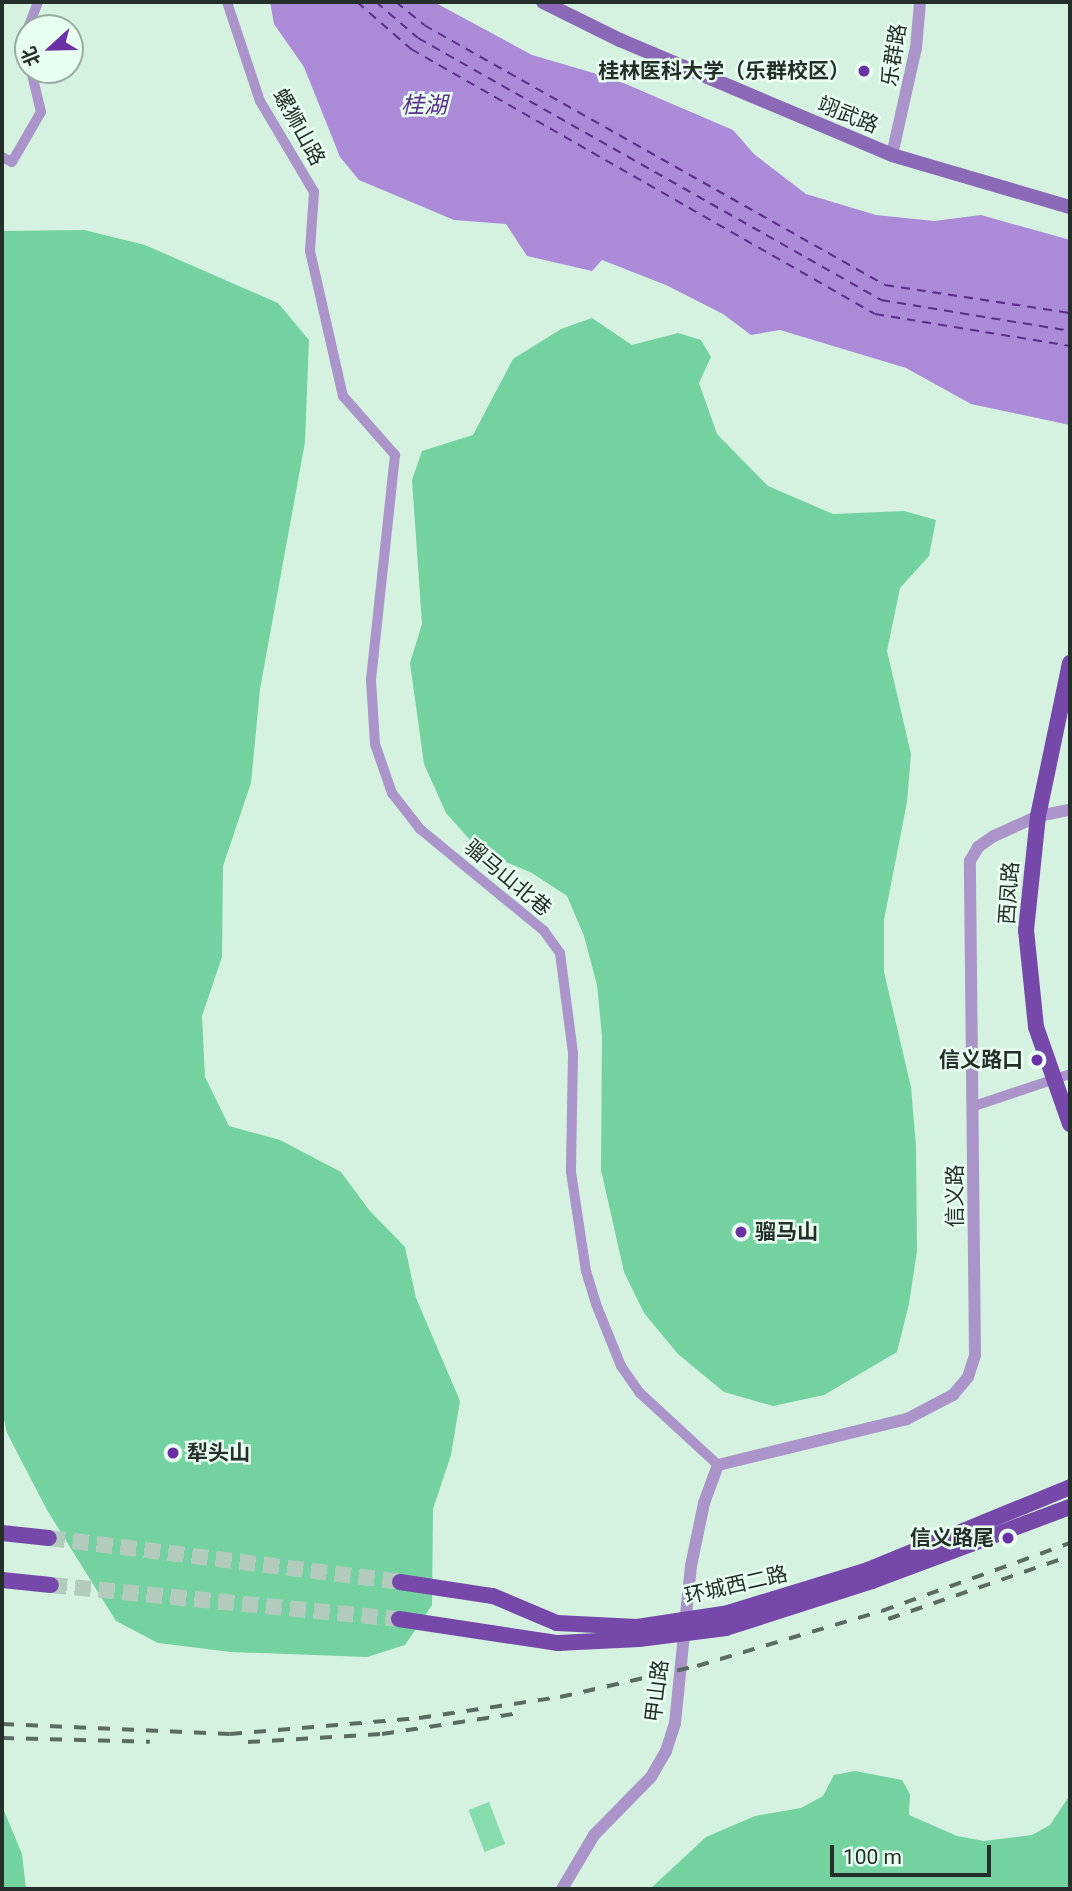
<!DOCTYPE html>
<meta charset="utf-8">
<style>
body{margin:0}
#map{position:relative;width:1072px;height:1891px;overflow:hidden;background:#d5f2e1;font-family:Roboto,"Noto Sans SC",sans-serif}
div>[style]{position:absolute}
.green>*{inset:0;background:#86dcad;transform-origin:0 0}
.forest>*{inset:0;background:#73d2a0}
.water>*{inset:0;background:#ab8ad8}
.ferry>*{height:2px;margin-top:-1px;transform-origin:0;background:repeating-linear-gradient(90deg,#5a2d89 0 9px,transparent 0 16px)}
.primary-tunnel>*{height:16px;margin-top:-8px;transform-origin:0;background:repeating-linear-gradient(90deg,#b2cbbc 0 16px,transparent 0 24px)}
.minor>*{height:10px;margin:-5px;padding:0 5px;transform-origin:5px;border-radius:5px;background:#aa94ca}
.tertiary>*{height:12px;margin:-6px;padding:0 6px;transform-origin:6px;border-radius:6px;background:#aa94ca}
.secondary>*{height:14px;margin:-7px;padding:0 7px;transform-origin:7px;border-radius:7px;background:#8b69b7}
.primary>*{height:16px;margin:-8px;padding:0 8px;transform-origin:8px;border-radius:8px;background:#7548a9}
.rail>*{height:3.5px;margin-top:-1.75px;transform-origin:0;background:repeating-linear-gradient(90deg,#5b6b62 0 12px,transparent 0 24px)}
.primary-bridge>*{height:16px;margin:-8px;padding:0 8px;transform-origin:8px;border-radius:8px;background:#7548a9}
.dots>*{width:19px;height:19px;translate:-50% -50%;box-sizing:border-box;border:4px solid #e7fef0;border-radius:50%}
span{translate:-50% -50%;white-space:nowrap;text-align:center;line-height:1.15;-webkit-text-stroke:5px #e7fef0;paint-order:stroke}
.street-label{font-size:21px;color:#242f29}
.poi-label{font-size:21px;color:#242f29;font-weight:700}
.right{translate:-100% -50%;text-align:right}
.left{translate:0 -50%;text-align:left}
.water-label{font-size:23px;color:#5a2d89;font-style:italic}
.frame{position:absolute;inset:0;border:4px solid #242f29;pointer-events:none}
.north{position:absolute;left:14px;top:14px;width:70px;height:70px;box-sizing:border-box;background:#e7fef0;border:2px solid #99aba0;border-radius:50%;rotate:248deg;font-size:19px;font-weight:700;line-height:28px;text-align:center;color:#242f29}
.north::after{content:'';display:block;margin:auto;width:24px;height:32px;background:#6c30a6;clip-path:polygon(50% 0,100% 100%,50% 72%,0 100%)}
.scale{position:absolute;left:830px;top:1845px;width:161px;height:32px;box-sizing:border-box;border:4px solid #242f29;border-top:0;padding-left:9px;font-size:21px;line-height:24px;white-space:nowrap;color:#242f29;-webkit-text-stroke:5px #e7fef0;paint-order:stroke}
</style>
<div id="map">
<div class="green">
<div style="left:489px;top:1802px;width:45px;height:22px;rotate:69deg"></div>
</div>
<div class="forest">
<div style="clip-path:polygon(84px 230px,145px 245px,278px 303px,309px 340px,305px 442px,260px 689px,251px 783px,223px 866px,222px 957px,202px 1016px,205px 1077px,229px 1126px,280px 1140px,341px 1172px,369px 1210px,405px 1247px,416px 1298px,460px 1401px,451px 1455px,433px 1509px,432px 1605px,405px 1645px,367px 1657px,231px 1652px,158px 1643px,116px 1621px,47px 1510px,7px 1433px,2px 1410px,2px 231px)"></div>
<div style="clip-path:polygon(592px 318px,632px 345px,678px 333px,701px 340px,711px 357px,699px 383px,717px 434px,768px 486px,833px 514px,904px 511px,936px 520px,929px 556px,900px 588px,887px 651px,911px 754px,907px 802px,884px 920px,884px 972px,911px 1087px,916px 1146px,917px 1251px,909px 1304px,897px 1352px,824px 1395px,773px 1406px,724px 1392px,678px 1354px,644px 1313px,624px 1272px,601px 1170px,602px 1036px,597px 985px,584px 936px,567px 896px,532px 873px,480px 851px,446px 813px,424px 764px,410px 663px,422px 624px,412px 480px,422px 451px,473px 435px,513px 359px,561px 329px)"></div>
<div style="clip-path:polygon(1070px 1750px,1070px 1889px,650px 1889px,706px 1837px,755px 1816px,801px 1808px,823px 1796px,834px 1775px,855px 1771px,902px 1780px,910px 1794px,909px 1815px,957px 1836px,984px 1841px,1032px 1835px,1050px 1825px,1068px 1798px)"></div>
<div style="clip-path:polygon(2px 1806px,22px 1854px,26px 1889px,2px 1889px)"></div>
</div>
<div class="water">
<div style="clip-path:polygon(270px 2px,434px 2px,532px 55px,614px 79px,733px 130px,754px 154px,806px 194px,876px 215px,934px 221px,981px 215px,1070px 240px,1070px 425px,971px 404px,906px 368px,780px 330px,751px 335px,723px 314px,666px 285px,602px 260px,592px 271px,527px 256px,506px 224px,454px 220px,359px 180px,340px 157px,304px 67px,274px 24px)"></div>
</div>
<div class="ferry">
<div style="left:357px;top:2px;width:72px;rotate:41deg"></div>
<div style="left:411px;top:49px;width:534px;rotate:29.73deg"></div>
<div style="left:875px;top:314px;width:198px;rotate:9.3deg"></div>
<div style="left:376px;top:2px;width:55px;rotate:40.6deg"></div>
<div style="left:418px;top:38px;width:532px;rotate:29.5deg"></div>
<div style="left:881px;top:300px;width:192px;rotate:9.3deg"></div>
<div style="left:396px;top:2px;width:36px;rotate:39deg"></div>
<div style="left:424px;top:25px;width:529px;rotate:29.42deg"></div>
<div style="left:885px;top:285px;width:187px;rotate:8.6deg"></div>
</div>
<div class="primary-tunnel">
<div style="left:49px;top:1538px;width:354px;rotate:7.1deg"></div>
<div style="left:51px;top:1585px;width:350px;rotate:5.6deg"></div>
</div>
<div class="minor">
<div style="left:227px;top:2px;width:104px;rotate:71.6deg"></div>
<div style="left:260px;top:101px;width:106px;rotate:59.3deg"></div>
<div style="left:314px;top:192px;width:59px;rotate:93.9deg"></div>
<div style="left:310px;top:251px;width:149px;rotate:77.2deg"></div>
<div style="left:343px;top:396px;width:79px;rotate:48.6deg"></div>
<div style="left:395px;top:455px;width:226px;rotate:96.1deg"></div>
<div style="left:371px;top:680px;width:64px;rotate:86.4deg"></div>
<div style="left:375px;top:744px;width:52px;rotate:70.9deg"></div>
<div style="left:392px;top:793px;width:46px;rotate:52.1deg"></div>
<div style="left:420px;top:829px;width:161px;rotate:39.4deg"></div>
<div style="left:544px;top:931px;width:27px;rotate:54deg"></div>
<div style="left:560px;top:953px;width:101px;rotate:82.6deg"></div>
<div style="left:573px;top:1053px;width:119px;rotate:91deg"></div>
<div style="left:571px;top:1172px;width:100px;rotate:81.4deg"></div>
<div style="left:586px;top:1271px;width:34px;rotate:73deg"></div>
<div style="left:596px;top:1304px;width:67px;rotate:68deg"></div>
<div style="left:621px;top:1366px;width:33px;rotate:55deg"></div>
<div style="left:640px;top:1393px;width:106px;rotate:42.7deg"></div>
<div style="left:28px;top:28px;width:28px;rotate:-69deg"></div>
<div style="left:28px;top:29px;width:11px;rotate:112deg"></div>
<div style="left:24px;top:39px;width:16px;rotate:76deg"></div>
<div style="left:2px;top:157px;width:11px;rotate:27deg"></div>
<div style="left:12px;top:162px;width:58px;rotate:-59.9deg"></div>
<div style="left:41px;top:112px;width:43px;rotate:-103.4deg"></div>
<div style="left:974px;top:1106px;width:101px;rotate:-18.4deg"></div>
</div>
<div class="tertiary">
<div style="left:892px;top:155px;width:110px;rotate:-77.4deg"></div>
<div style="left:916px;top:48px;width:46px;rotate:-85deg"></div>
<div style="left:562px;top:1889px;width:63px;rotate:-59.3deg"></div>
<div style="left:594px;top:1835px;width:81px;rotate:-45.5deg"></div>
<div style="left:651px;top:1777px;width:30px;rotate:-60deg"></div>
<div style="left:666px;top:1751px;width:29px;rotate:-72deg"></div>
<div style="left:675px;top:1723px;width:158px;rotate:-84.2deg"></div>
<div style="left:691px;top:1566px;width:64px;rotate:-78.3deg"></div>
<div style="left:704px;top:1503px;width:40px;rotate:-69.8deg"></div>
<div style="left:718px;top:1465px;width:195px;rotate:-13.7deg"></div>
<div style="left:907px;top:1419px;width:52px;rotate:-27.6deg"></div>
<div style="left:953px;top:1395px;width:23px;rotate:-50deg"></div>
<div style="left:968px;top:1377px;width:23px;rotate:-72deg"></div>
<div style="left:975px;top:1355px;width:494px;rotate:-90.6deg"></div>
<div style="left:970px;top:861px;width:16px;rotate:-60deg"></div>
<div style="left:978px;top:847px;width:19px;rotate:-35deg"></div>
<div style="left:994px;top:836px;width:48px;rotate:-24.4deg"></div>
<div style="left:1038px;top:816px;width:33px;rotate:-11deg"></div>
</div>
<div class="secondary">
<div style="left:543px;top:2px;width:86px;rotate:26.3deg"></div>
<div style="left:620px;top:40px;width:295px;rotate:22.9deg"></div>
<div style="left:892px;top:155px;width:185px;rotate:16.3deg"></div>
</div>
<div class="primary">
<div style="left:1070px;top:663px;width:156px;rotate:101.8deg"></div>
<div style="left:1038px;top:816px;width:115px;rotate:96deg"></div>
<div style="left:1026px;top:930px;width:98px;rotate:84.1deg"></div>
<div style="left:1036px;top:1027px;width:103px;rotate:70.7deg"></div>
<div style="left:2px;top:1533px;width:47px;rotate:6.1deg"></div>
<div style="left:2px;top:1580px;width:49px;rotate:5.8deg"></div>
<div style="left:400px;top:1582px;width:94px;rotate:8.6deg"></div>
<div style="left:493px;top:1596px;width:69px;rotate:22.9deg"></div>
<div style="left:557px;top:1623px;width:80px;rotate:2.9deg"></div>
<div style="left:728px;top:1613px;width:146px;rotate:-17.1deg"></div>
<div style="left:868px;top:1570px;width:218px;rotate:-22.3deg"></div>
<div style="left:399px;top:1619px;width:161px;rotate:8.6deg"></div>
<div style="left:558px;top:1643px;width:81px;rotate:-2.8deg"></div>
<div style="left:726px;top:1628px;width:153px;rotate:-17.8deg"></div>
<div style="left:872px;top:1581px;width:211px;rotate:-20.5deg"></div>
</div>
<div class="rail">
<div style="left:888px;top:1619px;width:193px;rotate:-19.1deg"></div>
<div style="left:2px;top:1724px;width:228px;rotate:2.5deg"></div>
<div style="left:230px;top:1734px;width:190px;rotate:-4.8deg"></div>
<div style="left:419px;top:1718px;width:143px;rotate:-8.5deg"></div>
<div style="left:560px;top:1697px;width:140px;rotate:-12.8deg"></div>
<div style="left:697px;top:1666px;width:193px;rotate:-16.6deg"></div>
<div style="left:882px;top:1611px;width:200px;rotate:-19.9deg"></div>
<div style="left:2px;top:1738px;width:148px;rotate:1.5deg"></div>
<div style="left:248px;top:1742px;width:134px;rotate:-3.4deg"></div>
<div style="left:382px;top:1734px;width:139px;rotate:-8.7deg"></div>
</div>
<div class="primary-bridge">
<div style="left:637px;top:1627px;width:92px;rotate:-8.7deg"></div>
<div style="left:639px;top:1639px;width:88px;rotate:-7.2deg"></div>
</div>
<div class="dots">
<div style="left:864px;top:71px;background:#6c30a6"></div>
<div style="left:1037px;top:1060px;background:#6c30a6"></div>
<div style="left:741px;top:1232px;background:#6c30a6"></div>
<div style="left:173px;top:1453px;background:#6c30a6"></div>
<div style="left:1008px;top:1538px;background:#6c30a6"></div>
</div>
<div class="street-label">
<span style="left:894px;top:55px;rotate:-81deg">乐群路</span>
<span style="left:848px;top:115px;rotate:22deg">翊武路</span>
<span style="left:299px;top:127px;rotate:61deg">螺狮山路</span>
<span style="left:508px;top:878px;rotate:40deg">骝马山北巷</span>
<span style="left:1009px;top:893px;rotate:-86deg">西凤路</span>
<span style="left:955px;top:1196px;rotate:-90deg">信义路</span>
<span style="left:736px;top:1585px;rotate:-13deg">环城西二路</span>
<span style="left:657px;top:1691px;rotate:-83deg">甲山路</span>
</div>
<div class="poi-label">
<span class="right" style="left:850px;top:71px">桂林医科大学（乐群校区）</span>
<span class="right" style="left:1023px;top:1060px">信义路口</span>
<span class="left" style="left:755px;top:1232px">骝马山</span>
<span class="left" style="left:187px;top:1453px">犁头山</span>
<span class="right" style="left:994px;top:1538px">信义路尾</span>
</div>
<div class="water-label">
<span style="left:424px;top:106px">桂湖</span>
</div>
<div class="frame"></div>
<div class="north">北</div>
<div class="scale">100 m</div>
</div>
